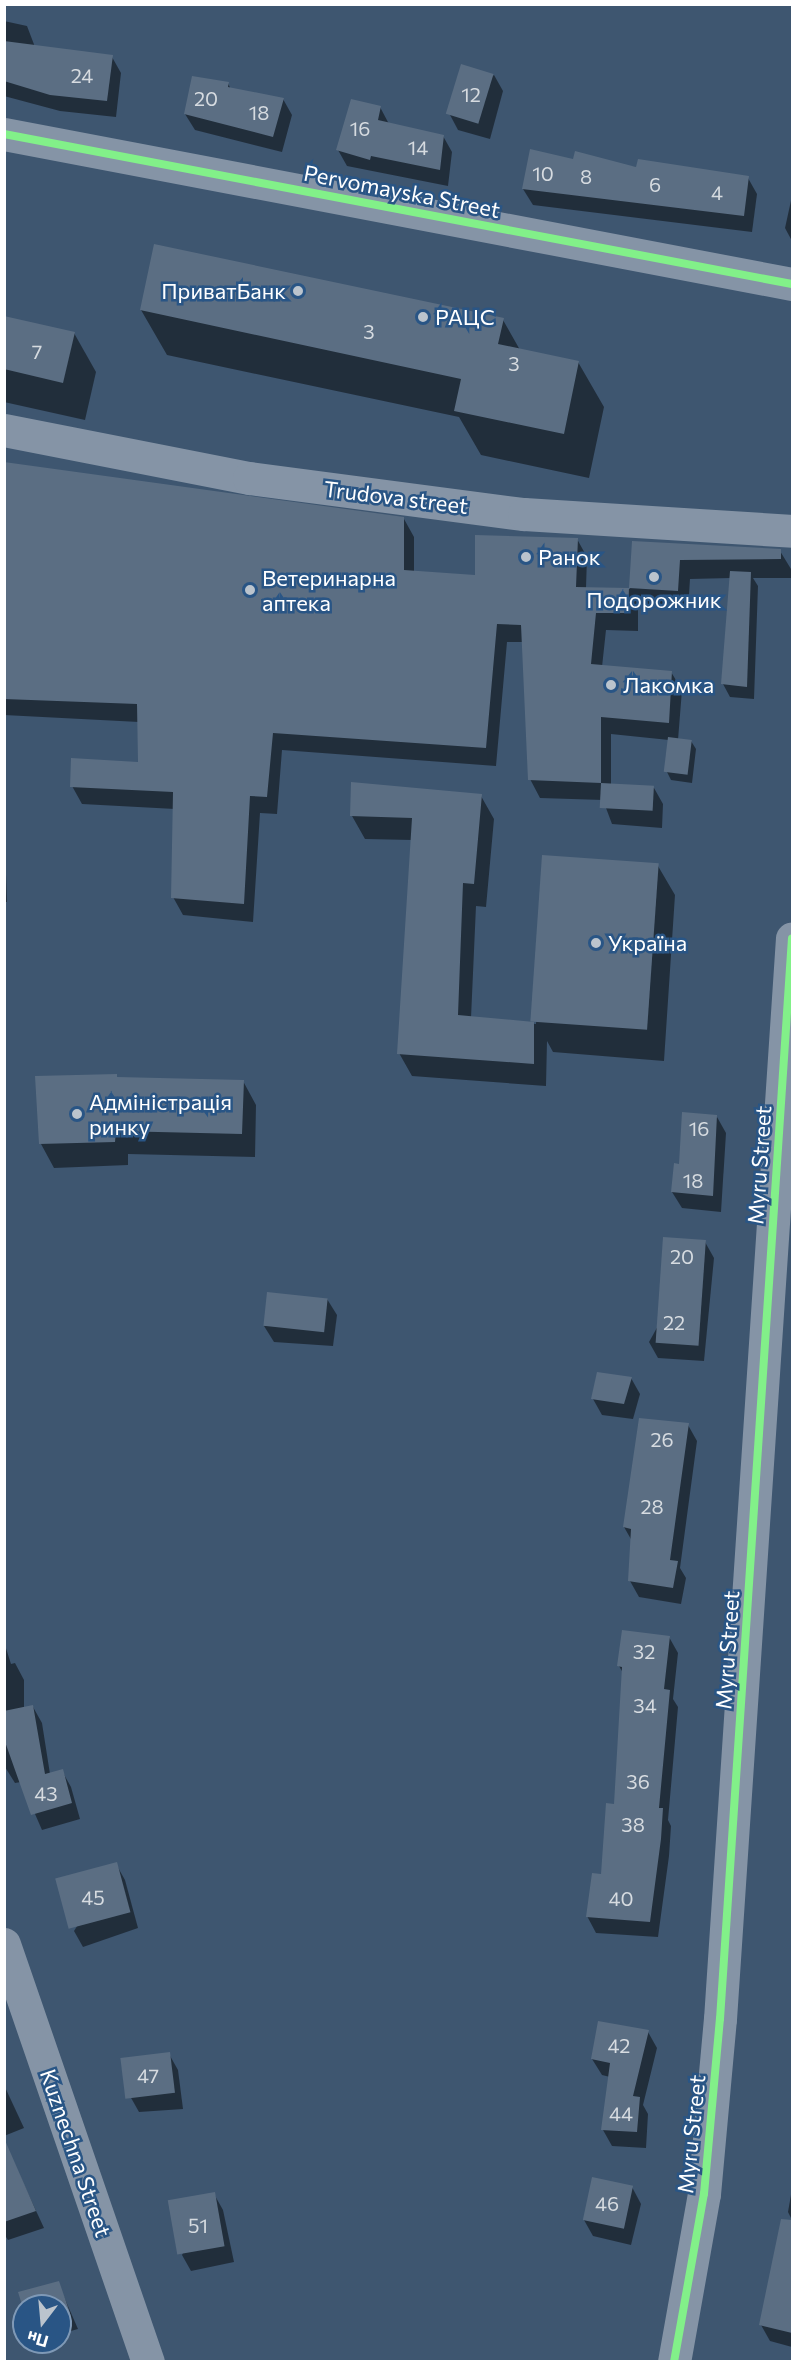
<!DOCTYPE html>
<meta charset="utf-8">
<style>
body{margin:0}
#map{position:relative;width:797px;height:2366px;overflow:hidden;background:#3e5670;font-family:Commissioner,sans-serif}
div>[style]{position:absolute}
.shadow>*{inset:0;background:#0007}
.building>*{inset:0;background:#5b6e83;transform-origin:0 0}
.minor>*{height:33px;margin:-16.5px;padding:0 16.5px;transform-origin:16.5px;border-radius:16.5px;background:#8594a6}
.tertiary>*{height:33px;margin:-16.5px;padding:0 16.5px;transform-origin:16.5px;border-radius:16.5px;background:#8594a6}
.cycleway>*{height:8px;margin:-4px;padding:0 4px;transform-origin:4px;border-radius:4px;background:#82f089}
.dots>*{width:16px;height:16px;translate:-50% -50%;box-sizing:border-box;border:3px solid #295585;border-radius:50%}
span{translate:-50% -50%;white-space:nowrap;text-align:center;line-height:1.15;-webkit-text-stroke:5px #295585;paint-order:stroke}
.number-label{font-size:20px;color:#d6dbe0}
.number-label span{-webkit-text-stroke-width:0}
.street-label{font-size:22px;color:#fff}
.poi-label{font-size:22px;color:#fff}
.right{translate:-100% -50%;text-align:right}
.left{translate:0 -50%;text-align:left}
.frame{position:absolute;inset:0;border:6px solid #fff;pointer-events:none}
.north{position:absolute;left:12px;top:2294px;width:60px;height:60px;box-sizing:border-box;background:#295585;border:2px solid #7f99b6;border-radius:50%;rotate:196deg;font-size:16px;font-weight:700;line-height:24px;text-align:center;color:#fff}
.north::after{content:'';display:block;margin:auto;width:21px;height:27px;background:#bbc4cd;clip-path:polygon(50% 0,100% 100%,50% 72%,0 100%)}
</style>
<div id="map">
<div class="shadow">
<div style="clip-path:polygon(4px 21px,27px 26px,35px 47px,112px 57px,121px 73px,116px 117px,60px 111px,4px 96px)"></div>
<div style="clip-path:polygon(494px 75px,503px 91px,490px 139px,458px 130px,449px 113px)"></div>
<div style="clip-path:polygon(228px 83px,231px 90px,283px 99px,292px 115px,282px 152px,195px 130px,185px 114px)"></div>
<div style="clip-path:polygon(380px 107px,389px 124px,443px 136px,452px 152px,448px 186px,347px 166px,338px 150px)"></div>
<div style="clip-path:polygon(574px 161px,748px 178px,757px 194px,752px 232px,533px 205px,523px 189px)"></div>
<div style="clip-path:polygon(792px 196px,792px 241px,785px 228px)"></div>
<div style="clip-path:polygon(141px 310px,503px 320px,520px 350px,578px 362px,604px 407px,589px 478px,481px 455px,459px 417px,167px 355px)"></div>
<div style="clip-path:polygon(4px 317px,74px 333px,96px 372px,85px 420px,4px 402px)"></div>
<div style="clip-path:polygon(404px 519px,414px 537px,414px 572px,477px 577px,577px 539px,587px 557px,586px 588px,630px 589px,633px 542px,780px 551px,791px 569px,791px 578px,753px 578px,758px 586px,754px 699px,730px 697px,723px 684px,731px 578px,690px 579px,688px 610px,641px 606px,638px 601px,638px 631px,606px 630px,602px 667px,671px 672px,682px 690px,678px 740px,691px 741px,696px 749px,692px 783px,671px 780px,667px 772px,669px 740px,611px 734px,611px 785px,654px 788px,663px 804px,662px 828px,612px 824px,603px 800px,540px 798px,530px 779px,524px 642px,507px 642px,496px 766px,282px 750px,277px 814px,260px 813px,253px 922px,183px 915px,173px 897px,175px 809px,82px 804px,72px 786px,139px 763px,139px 722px,4px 715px,4px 624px)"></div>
<div style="clip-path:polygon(481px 796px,494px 819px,486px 907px,476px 906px,471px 1018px,536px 1024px,543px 857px,658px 866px,675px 895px,664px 1061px,553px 1052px,547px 1041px,546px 1086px,412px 1076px,399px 1053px,412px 840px,365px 839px,352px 816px)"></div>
<div style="clip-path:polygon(4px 819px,7px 902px,4px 902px)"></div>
<div style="clip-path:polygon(37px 1078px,243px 1081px,256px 1105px,255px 1157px,128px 1154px,128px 1165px,54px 1168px,41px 1144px)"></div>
<div style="clip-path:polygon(717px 1117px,726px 1133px,721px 1212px,682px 1208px,672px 1192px,680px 1165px)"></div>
<div style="clip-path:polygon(705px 1242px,714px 1258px,704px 1361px,658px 1358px,649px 1342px)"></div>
<div style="clip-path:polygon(327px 1299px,337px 1315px,333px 1346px,274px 1342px,264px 1326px)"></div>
<div style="clip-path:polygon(631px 1378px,640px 1394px,633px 1419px,602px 1415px,593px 1399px)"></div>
<div style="clip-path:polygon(688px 1425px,697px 1441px,680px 1568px,686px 1578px,681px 1604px,639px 1597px,630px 1581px,632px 1541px,624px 1527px)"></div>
<div style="clip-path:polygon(669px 1637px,678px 1653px,673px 1699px,678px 1707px,668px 1820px,671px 1826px,669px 1856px,658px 1937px,596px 1933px,587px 1916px,602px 1875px,615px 1806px,623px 1673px,619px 1666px)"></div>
<div style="clip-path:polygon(4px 1642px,11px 1664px,15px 1663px,24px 1680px,24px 1709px,33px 1707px,42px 1723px,50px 1774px,62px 1771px,71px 1787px,80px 1819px,42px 1830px,21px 1782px,15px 1783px,5px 1767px)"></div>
<div style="clip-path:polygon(116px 1864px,125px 1880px,138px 1928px,83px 1947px,74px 1931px)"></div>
<div style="clip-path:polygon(648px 2032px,657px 2048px,643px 2105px,648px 2114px,646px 2148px,612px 2146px,603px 2130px,610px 2077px,602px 2075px,592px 2059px)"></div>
<div style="clip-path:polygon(169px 2054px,178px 2070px,183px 2109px,139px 2112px,130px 2096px)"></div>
<div style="clip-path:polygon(4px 2085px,24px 2128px,4px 2136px)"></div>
<div style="clip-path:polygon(19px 2174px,44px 2228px,8px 2240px,4px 2234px,4px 2179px)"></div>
<div style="clip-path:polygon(632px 2187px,641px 2204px,631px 2245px,593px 2236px,584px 2220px)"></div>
<div style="clip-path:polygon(792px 2189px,792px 2220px,788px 2212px)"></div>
<div style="clip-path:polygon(214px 2194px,223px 2210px,234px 2262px,191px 2271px,182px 2255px)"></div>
<div style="clip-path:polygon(775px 2259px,792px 2264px,792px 2347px,770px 2341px,761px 2325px)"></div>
<div style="clip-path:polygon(58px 2283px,78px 2329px,60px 2334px,60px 2306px,24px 2307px,20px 2293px)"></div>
</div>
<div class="building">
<div style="clip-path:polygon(4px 41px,113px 55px,107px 101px,50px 95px,4px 81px)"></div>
<div style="left:461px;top:64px;width:34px;height:52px;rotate:17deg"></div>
<div style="clip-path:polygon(192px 76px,229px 82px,228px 87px,284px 98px,273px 137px,184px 114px)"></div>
<div style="clip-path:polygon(351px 99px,381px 106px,378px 120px,444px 135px,440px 170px,371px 156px,370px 160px,336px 150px)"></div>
<div style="clip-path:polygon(530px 149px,573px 159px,575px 151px,636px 167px,638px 159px,749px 176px,744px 216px,522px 189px)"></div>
<div style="clip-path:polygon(154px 244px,504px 318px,498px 344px,579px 361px,564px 434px,454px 411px,461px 379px,140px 310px)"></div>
<div style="clip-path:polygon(4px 316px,75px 332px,63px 383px,4px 369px)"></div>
<div style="clip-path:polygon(4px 462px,404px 517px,404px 570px,475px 575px,475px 535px,578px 538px,576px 587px,629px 588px,628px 613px,596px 613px,591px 664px,672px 671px,669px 723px,601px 717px,601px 783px,528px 780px,521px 625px,497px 624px,486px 748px,273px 733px,267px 797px,250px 796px,244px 904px,171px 898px,173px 792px,70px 787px,71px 758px,138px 762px,137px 704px,4px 699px)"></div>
<div style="clip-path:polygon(632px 541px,781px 549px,781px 559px,680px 560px,678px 591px,629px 588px)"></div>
<div style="clip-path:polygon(730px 571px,751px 572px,747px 687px,721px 684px)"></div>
<div style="left:668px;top:737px;width:24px;height:35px;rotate:7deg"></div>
<div style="clip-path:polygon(351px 782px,482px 794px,474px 884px,463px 883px,458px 1015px,534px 1022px,534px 1064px,397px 1054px,412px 818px,350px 816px)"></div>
<div style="left:601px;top:783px;width:53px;height:25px;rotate:3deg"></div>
<div style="left:542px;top:855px;width:117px;height:167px;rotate:4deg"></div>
<div style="clip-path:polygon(117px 1074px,117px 1077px,244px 1080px,242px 1134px,116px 1131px,115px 1142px,39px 1144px,35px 1076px)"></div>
<div style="clip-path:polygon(682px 1112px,717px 1115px,713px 1196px,671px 1192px,674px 1163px,679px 1164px)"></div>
<div style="left:663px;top:1237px;width:43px;height:106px;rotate:4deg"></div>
<div style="left:267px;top:1292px;width:61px;height:34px;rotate:6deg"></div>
<div style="clip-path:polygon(597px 1372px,632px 1377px,624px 1404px,591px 1399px)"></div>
<div style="clip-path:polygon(639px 1418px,689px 1423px,670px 1560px,678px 1561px,673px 1588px,628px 1581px,631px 1529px,623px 1527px)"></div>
<div style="clip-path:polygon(622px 1630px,670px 1636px,664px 1689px,670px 1690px,659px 1808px,663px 1808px,661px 1839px,650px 1922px,586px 1917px,592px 1873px,601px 1874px,606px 1803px,614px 1804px,622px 1667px,617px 1666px)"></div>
<div style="clip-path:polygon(33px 1705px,45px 1774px,63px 1769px,72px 1803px,31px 1815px,4px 1739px,4px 1711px)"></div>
<div style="left:117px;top:1862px;width:52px;height:64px;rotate:75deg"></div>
<div style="clip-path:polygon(598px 2021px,649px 2030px,633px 2096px,640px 2097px,637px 2132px,601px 2130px,610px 2063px,591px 2059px)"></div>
<div style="left:170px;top:2052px;width:41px;height:50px;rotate:83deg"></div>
<div style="clip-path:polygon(4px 2138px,36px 2211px,4px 2222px)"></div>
<div style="left:592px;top:2177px;width:42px;height:44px;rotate:12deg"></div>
<div style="left:215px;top:2192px;width:55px;height:48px;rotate:80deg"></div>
<div style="clip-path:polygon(781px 2219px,792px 2220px,792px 2333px,759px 2325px)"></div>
<div style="clip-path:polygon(59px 2281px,70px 2313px,60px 2315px,60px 2306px,24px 2306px,24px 2311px,18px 2292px)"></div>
</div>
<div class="minor">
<div style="left:4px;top:430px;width:250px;rotate:11.1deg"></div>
<div style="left:249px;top:478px;width:277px;rotate:7.5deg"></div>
<div style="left:524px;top:514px;width:269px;rotate:3.6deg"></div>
<div style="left:4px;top:1944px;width:442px;rotate:71deg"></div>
</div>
<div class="tertiary">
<div style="left:4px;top:134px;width:802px;rotate:10.78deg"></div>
<div style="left:674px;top:2362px;width:171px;rotate:-79.9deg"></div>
<div style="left:704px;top:2194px;width:176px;rotate:-84.8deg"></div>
<div style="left:720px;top:2019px;width:1083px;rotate:-86.19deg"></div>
</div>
<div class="cycleway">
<div style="left:4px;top:134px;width:802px;rotate:10.78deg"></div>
<div style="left:674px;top:2362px;width:171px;rotate:-79.9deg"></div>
<div style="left:704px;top:2194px;width:176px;rotate:-84.8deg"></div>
<div style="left:720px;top:2019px;width:1083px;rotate:-86.19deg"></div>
</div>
<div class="dots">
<div style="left:298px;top:291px;background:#bbc4cd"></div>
<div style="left:423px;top:317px;background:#bbc4cd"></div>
<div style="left:526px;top:557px;background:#bbc4cd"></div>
<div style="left:654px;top:577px;background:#bbc4cd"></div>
<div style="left:250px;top:590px;background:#bbc4cd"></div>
<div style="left:611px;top:685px;background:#bbc4cd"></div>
<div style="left:596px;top:943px;background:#bbc4cd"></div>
<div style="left:77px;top:1114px;background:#bbc4cd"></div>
</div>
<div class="number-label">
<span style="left:82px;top:75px">24</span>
<span style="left:471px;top:94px">12</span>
<span style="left:206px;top:98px">20</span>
<span style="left:259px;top:112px">18</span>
<span style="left:360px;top:128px">16</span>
<span style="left:418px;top:147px">14</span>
<span style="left:543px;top:173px">10</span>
<span style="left:586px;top:176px">8</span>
<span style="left:655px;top:184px">6</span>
<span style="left:717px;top:192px">4</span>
<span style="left:369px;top:331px">3</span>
<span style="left:37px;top:351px">7</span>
<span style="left:514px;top:363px">3</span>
<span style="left:699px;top:1128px">16</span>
<span style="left:693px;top:1180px">18</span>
<span style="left:682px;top:1256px">20</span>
<span style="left:674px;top:1322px">22</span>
<span style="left:662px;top:1439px">26</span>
<span style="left:652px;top:1506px">28</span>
<span style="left:644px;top:1651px">32</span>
<span style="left:645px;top:1705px">34</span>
<span style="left:638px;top:1781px">36</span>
<span style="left:46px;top:1793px">43</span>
<span style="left:633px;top:1824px">38</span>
<span style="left:93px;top:1897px">45</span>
<span style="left:621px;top:1898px">40</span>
<span style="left:619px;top:2045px">42</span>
<span style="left:148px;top:2075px">47</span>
<span style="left:621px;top:2113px">44</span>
<span style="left:607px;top:2203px">46</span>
<span style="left:198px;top:2225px">51</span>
</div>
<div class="street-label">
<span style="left:402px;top:191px;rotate:11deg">Pervomayska Street</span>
<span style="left:396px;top:497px;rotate:7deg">Trudova street</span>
<span style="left:759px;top:1165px;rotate:-86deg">Myru Street</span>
<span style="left:727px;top:1650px;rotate:-86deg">Myru Street</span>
<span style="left:691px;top:2134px;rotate:-84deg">Myru Street</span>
<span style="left:76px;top:2153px;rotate:71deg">Kuznechna Street</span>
</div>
<div class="poi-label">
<span class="right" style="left:286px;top:291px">ПриватБанк</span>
<span class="left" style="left:435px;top:317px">РАЦС</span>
<span class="left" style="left:538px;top:557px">Ранок</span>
<span class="left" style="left:262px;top:590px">Ветеринарна<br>аптека</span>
<span style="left:654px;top:600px">Подорожник</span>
<span class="left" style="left:623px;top:685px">Лакомка</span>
<span class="left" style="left:608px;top:943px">Україна</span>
<span class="left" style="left:89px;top:1114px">Адміністрація<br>ринку</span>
</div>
<div class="frame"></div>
<div class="north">Пн</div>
</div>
